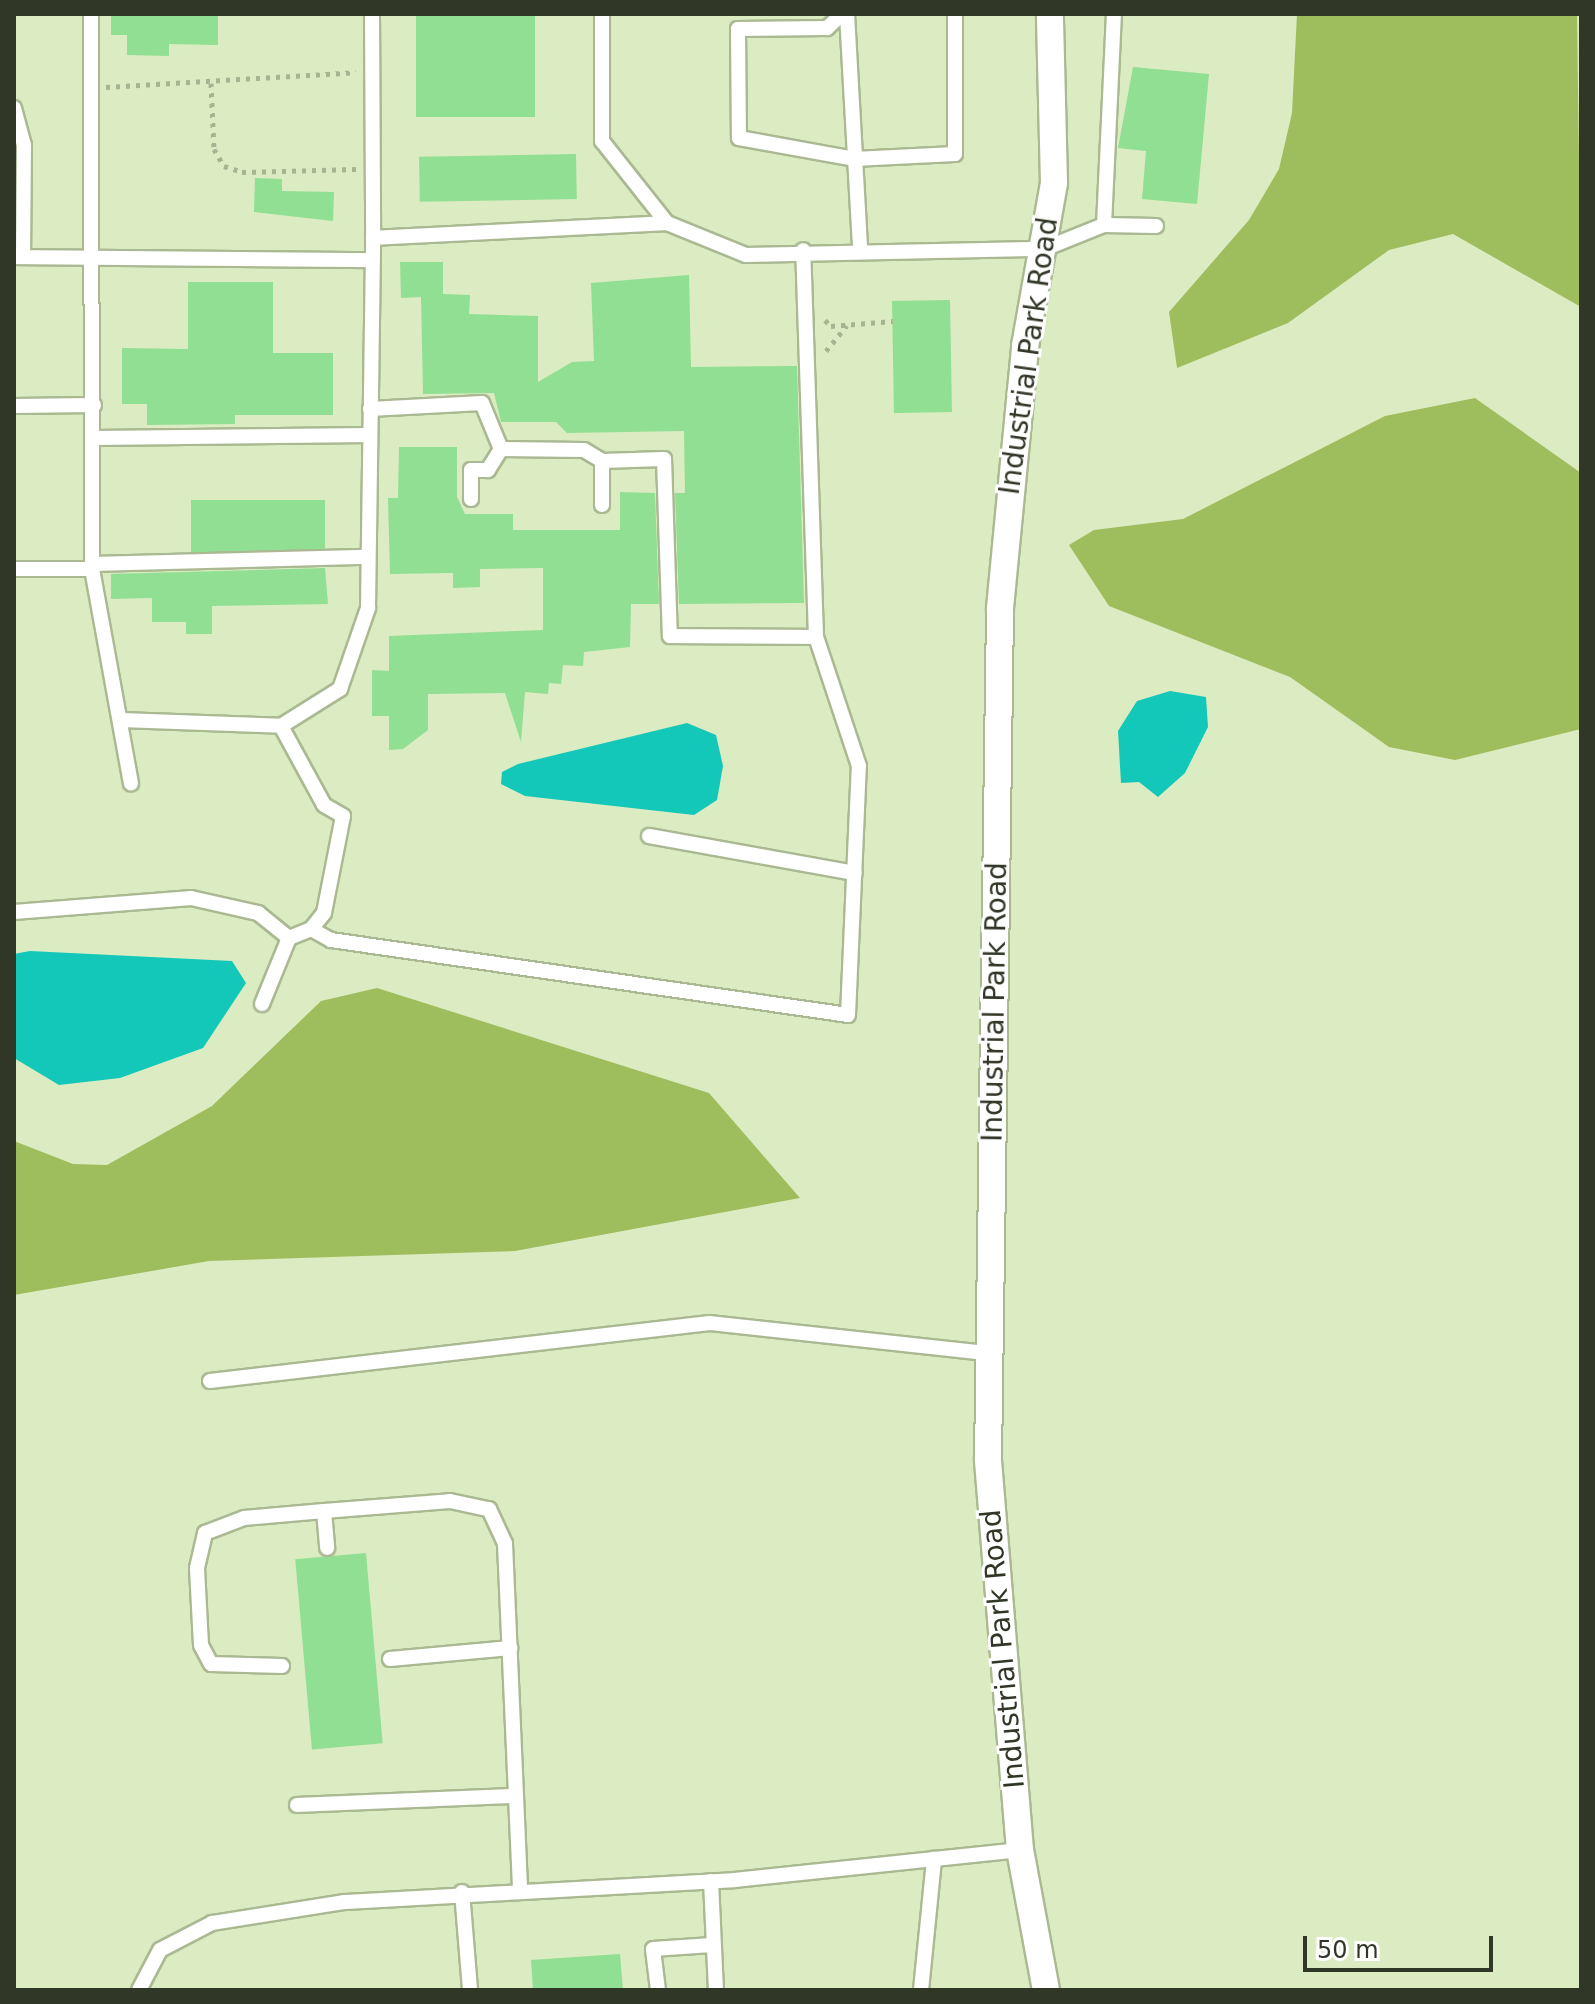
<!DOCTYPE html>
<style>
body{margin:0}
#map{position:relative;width:1595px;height:2004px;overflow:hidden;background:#dbebc2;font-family:"DejaVu Sans",sans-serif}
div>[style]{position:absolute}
.forest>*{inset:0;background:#9ebe5d}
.water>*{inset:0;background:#13c8b8}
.building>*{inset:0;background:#91df92;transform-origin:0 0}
.path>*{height:5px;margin-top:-2.5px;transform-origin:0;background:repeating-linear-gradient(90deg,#a7b492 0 4px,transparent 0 10px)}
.roads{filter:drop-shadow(2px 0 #aab992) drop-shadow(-2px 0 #aab992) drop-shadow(0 2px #aab992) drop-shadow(0 -2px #aab992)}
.lane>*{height:14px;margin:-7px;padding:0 7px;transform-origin:7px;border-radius:7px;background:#fff}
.street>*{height:26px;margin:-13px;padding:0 13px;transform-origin:13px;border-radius:13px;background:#fff}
span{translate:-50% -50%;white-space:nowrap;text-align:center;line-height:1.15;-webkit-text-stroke:6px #fff;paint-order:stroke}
.street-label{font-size:28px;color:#313727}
.frame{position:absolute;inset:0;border:16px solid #313727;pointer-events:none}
.scale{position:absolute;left:1303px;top:1936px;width:190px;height:36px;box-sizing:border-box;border:4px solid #313727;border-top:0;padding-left:10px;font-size:24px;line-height:28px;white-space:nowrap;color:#313727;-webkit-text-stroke:6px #fff;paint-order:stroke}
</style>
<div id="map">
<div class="forest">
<div style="clip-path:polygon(1297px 14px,1577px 14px,1581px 307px,1453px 234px,1389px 250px,1288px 323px,1177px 368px,1169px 312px,1249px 220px,1279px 169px,1292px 113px)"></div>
<div style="clip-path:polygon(1475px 398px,1581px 473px,1581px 729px,1455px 760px,1389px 747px,1290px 677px,1109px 606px,1069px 545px,1094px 530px,1183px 519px,1385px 416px)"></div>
<div style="clip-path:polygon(377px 988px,709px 1093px,800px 1198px,515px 1251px,209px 1261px,14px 1295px,14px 1141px,73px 1164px,107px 1165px,212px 1106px,321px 1001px)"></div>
</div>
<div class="water">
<div style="clip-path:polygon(1170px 691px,1206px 697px,1208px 727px,1185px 773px,1158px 797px,1139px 782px,1121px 783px,1118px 731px,1137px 701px)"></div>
<div style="clip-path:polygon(687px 723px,716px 735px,723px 766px,717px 800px,694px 815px,525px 796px,501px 784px,502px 772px,518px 764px)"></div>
<div style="clip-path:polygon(30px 951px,232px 961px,246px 983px,203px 1048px,120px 1078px,59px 1085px,14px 1058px,14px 954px)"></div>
</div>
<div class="building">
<div style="clip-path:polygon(111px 14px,218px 14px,218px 45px,169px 44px,169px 56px,127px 55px,127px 35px,111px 35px)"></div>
<div style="left:416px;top:14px;width:119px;height:103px"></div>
<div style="clip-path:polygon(1133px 67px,1209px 74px,1197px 204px,1142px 199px,1146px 151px,1118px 148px)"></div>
<div style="left:576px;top:154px;width:45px;height:157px;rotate:89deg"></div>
<div style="clip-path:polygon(255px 178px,282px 179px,282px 191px,334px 192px,333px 221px,254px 212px)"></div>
<div style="clip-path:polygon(400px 262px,443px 262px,443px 294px,470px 295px,469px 314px,538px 316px,538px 382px,572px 362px,594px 361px,591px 283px,689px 275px,691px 367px,797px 366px,804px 603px,679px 604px,675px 493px,685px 493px,684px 431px,567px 433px,556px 422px,501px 422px,494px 393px,423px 394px,421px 297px,401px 298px)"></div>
<div style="clip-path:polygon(188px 282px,273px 282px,273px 353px,333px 353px,333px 415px,235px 415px,235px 424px,147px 425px,147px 404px,122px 404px,122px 348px,188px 349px)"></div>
<div style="left:950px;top:300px;width:112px;height:58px;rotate:89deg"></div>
<div style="clip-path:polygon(399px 447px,457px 447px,457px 497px,465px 514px,513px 514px,513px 530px,620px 530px,620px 492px,655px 493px,659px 604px,631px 604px,630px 647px,584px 652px,583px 666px,563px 665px,561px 684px,549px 683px,548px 694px,525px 692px,521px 742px,505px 693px,428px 694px,428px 730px,403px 749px,389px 750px,389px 716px,372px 716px,372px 670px,389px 671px,389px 636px,543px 630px,543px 568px,480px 569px,480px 587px,453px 588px,453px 573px,390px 574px,388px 498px,398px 498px)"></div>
<div style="left:191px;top:500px;width:134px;height:52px"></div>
<div style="clip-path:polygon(325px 568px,328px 604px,212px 606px,212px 634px,186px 634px,186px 622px,152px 622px,152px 598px,111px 599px,111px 574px)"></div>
<div style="left:366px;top:1553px;width:191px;height:71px;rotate:85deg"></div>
<div style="clip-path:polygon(620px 1954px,623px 1990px,533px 1990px,531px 1960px)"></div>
</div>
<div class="path">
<div style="left:211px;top:83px;width:66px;rotate:87.4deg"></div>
<div style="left:214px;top:149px;width:20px;rotate:60deg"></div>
<div style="left:224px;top:166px;width:19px;rotate:18deg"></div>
<div style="left:242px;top:172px;width:114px;rotate:-1.5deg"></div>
<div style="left:106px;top:87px;width:250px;rotate:-3.4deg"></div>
<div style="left:825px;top:320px;width:8px;rotate:45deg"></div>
<div style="left:831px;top:326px;width:62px;rotate:-4.6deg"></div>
<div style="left:826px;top:351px;width:33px;rotate:-51deg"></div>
</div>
<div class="roads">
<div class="lane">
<div style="left:91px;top:14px;width:555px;rotate:89.9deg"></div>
<div style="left:92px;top:569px;width:218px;rotate:79.7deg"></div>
<div style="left:372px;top:14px;width:224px;rotate:89.7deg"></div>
<div style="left:373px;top:238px;width:294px;rotate:-2.9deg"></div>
<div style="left:602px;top:14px;width:127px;rotate:90deg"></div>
<div style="left:602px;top:141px;width:105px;rotate:51.6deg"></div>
<div style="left:667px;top:223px;width:85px;rotate:22.1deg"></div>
<div style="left:746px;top:255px;width:298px;rotate:-1.2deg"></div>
<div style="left:1044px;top:249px;width:65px;rotate:-21.8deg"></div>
<div style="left:1104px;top:225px;width:211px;rotate:-87.3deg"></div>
<div style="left:842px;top:14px;width:21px;rotate:137deg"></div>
<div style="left:827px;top:28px;width:89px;rotate:179.4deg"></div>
<div style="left:738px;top:29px;width:109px;rotate:89.5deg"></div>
<div style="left:739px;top:138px;width:117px;rotate:10.3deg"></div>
<div style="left:854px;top:159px;width:101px;rotate:-2.8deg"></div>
<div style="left:955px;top:154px;width:140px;rotate:-90deg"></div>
<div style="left:847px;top:14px;width:236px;rotate:86.8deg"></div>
<div style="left:14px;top:108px;width:38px;rotate:75deg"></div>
<div style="left:24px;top:145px;width:112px;rotate:90.5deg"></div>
<div style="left:1104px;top:225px;width:52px;rotate:1.1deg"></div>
<div style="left:14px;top:257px;width:358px;rotate:0.5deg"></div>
<div style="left:14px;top:406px;width:80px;rotate:-0.7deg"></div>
<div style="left:370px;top:409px;width:112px;rotate:-3.1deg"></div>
<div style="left:482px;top:403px;width:50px;rotate:67.6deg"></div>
<div style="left:501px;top:449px;width:25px;rotate:122deg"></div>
<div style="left:488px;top:470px;width:17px;rotate:180deg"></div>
<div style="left:471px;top:470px;width:29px;rotate:90deg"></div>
<div style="left:94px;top:438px;width:276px;rotate:-0.6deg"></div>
<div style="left:501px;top:449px;width:83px;rotate:0.7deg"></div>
<div style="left:584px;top:450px;width:21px;rotate:31deg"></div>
<div style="left:602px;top:505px;width:44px;rotate:-90deg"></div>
<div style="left:602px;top:461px;width:62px;rotate:-1.8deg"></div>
<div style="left:664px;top:459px;width:177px;rotate:88.1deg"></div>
<div style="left:670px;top:636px;width:146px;rotate:0.4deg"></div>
<div style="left:92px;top:564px;width:276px;rotate:-1.5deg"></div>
<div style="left:14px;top:569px;width:78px"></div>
<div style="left:121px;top:720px;width:160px;rotate:2.1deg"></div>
<div style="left:281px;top:726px;width:70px;rotate:-32.1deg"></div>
<div style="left:340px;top:689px;width:86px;rotate:-70.9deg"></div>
<div style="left:368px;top:608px;width:370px;rotate:-89.2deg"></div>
<div style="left:281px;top:726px;width:90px;rotate:61.4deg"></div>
<div style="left:324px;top:805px;width:22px;rotate:30deg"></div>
<div style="left:343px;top:816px;width:99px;rotate:101.1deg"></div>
<div style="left:324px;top:913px;width:21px;rotate:129deg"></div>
<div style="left:311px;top:929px;width:23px;rotate:29deg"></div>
<div style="left:331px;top:940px;width:522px;rotate:8.25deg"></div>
<div style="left:848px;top:1015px;width:249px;rotate:-87.5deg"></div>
<div style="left:859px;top:766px;width:136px;rotate:-108.4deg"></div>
<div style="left:816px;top:637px;width:387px;rotate:-91.9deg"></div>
<div style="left:649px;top:836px;width:209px;rotate:10.2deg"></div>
<div style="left:14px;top:912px;width:178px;rotate:-4.5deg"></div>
<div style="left:191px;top:898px;width:69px;rotate:12.6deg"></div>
<div style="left:258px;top:913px;width:40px;rotate:39deg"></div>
<div style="left:289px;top:938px;width:24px;rotate:-22deg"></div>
<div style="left:262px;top:1004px;width:71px;rotate:-67.8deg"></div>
<div style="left:210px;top:1381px;width:503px;rotate:-6.62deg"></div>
<div style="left:710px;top:1323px;width:280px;rotate:6.2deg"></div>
<div style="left:324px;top:1511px;width:37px;rotate:85deg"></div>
<div style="left:390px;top:1659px;width:121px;rotate:-5.2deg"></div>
<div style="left:282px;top:1666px;width:71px;rotate:-178.4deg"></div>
<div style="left:211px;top:1664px;width:21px;rotate:-118deg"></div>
<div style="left:201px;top:1645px;width:77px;rotate:-93deg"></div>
<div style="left:197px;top:1568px;width:36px;rotate:-77deg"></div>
<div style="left:205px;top:1533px;width:42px;rotate:-21deg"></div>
<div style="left:244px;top:1518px;width:80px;rotate:-5deg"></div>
<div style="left:324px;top:1511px;width:126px;rotate:-4.5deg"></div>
<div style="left:450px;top:1501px;width:40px;rotate:12deg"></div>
<div style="left:489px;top:1509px;width:38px;rotate:65deg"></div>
<div style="left:505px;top:1544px;width:345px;rotate:87.5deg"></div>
<div style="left:297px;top:1805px;width:219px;rotate:-2.4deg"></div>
<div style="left:711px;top:1881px;width:109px;rotate:87.4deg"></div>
<div style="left:462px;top:1892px;width:98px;rotate:85.3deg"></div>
<div style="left:139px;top:1990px;width:45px;rotate:-62.3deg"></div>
<div style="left:160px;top:1950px;width:59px;rotate:-27.4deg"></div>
<div style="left:212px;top:1923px;width:134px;rotate:-9deg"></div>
<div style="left:344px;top:1902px;width:391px;rotate:-3.2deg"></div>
<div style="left:734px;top:1880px;width:288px;rotate:-6deg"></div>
<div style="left:658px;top:1990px;width:41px;rotate:-97deg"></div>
<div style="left:653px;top:1949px;width:59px;rotate:-3.9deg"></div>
<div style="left:921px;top:1990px;width:132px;rotate:-84.3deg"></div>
</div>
<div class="street">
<div style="left:1046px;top:1990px;width:142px;rotate:-100.5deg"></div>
<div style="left:1020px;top:1850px;width:391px;rotate:-94.7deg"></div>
<div style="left:988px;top:1460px;width:852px;rotate:-89.19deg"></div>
<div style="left:1000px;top:608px;width:263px;rotate:-84.5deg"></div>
<div style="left:1025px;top:346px;width:166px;rotate:-79.9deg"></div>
<div style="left:1054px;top:183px;width:169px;rotate:-91.4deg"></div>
</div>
</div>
<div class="street-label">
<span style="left:1029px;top:356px;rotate:-82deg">Industrial Park Road</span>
<span style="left:995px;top:1002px;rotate:-89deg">Industrial Park Road</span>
<span style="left:1003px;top:1649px;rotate:-95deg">Industrial Park Road</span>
</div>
<div class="frame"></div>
<div class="scale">50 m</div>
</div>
